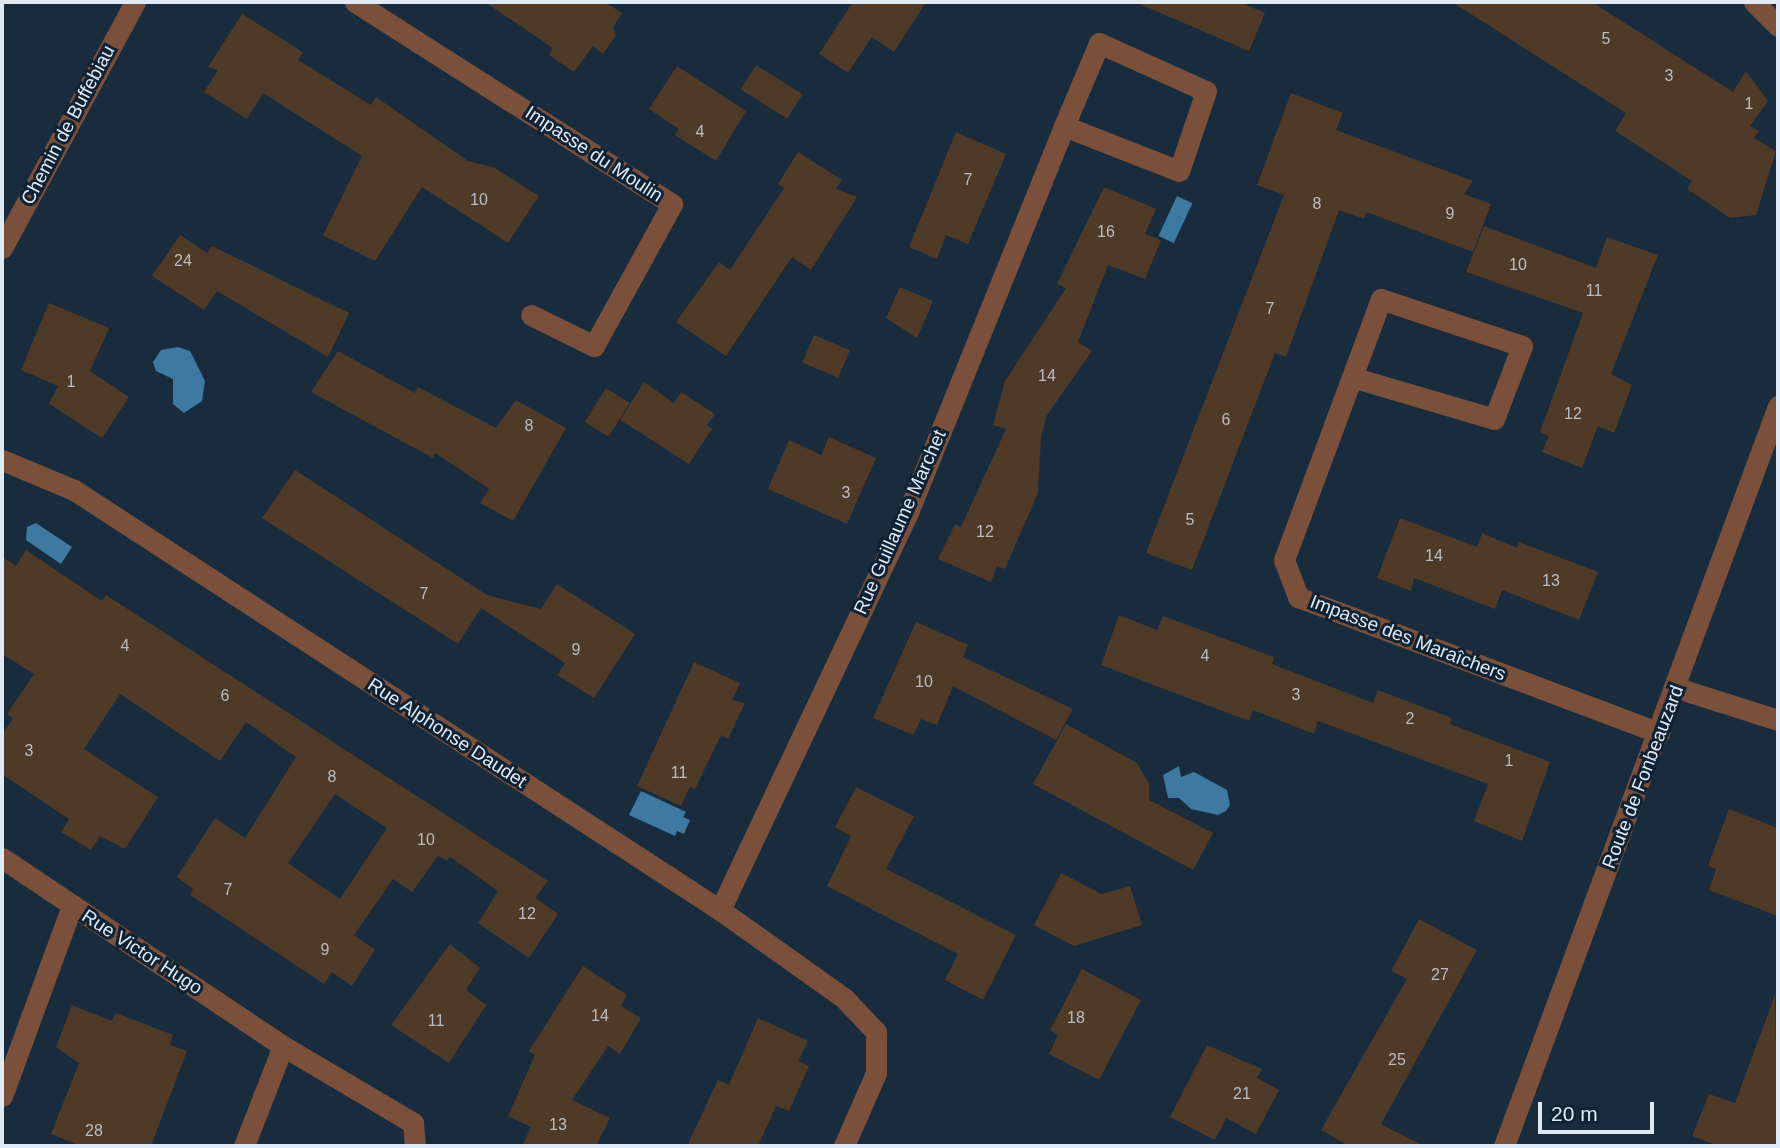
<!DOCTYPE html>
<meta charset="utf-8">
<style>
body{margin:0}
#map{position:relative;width:1780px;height:1148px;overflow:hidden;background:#182c3e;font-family:Arial,sans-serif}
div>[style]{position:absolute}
.water>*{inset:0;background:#3d79a1;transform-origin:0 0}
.building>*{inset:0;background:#4f3927;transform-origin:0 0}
.minor>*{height:21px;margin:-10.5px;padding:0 10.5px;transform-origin:10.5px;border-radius:10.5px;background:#7b503b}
span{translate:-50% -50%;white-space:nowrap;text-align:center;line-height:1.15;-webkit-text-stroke:6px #0f2234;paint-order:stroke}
.number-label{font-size:16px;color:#babec2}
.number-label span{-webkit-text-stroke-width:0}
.street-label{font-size:19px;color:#deeaf6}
.frame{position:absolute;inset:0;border:4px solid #deeaf6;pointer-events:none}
.scale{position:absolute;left:1538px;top:1102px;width:116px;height:32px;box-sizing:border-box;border:4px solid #deeaf6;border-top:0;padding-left:9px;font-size:21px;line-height:24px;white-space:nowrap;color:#deeaf6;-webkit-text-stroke:5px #0f2234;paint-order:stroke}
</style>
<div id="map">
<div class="water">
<div style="left:1177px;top:196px;width:17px;height:44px;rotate:25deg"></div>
<div style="clip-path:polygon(178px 347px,190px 351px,205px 381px,202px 401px,184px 413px,173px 404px,173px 379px,156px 371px,153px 362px,161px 350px)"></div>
<div style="clip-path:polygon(36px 523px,72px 547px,61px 564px,26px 540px,27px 527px)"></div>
<div style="clip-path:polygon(1179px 766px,1181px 777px,1194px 772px,1227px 790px,1230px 805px,1226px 811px,1218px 815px,1191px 809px,1179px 798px,1168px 798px,1163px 775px)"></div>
<div style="clip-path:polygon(641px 791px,686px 812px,683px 817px,690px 820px,684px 834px,677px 831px,675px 836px,629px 815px)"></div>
</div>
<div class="building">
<div style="clip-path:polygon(485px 2px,605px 2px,622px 13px,613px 27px,616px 35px,603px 54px,593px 46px,574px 72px,549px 55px,553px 48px)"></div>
<div style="clip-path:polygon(853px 2px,926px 2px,894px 52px,872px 37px,848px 73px,819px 54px)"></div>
<div style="clip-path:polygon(1135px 2px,1240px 2px,1265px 13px,1249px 51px)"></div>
<div style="clip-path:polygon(1452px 2px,1592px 2px,1733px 92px,1746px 71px,1768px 101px,1750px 126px,1759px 131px,1754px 138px,1776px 151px,1756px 215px,1730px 218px,1687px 189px,1692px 181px,1615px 131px,1626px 113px)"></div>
<div style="clip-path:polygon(242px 14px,303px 52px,298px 60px,371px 105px,376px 97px,468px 161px,493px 167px,539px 196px,508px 243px,422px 187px,375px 261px,323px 235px,362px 156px,263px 93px,247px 119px,204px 92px,218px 70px,208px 67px)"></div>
<div style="left:756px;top:65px;width:55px;height:29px;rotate:32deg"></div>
<div style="clip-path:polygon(677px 66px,746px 111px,716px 161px,675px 135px,679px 129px,649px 109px)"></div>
<div style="clip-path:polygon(1291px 93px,1343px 113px,1336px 130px,1473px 181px,1464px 194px,1491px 204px,1473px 252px,1366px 212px,1364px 219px,1339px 210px,1286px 357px,1275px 353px,1192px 570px,1146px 553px,1284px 195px,1257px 185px)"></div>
<div style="clip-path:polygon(956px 132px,1006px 154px,968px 244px,946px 235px,937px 259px,909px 247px)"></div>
<div style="clip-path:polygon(798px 152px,842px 180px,836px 189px,857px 197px,811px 270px,792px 257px,726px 356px,676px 322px,719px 262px,730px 270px,784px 188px,778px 184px)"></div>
<div style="clip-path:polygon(1104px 187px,1156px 209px,1145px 234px,1161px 240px,1145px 279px,1108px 265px,1078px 342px,1092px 351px,1047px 415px,1041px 437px,1038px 493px,1005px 569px,997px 566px,991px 582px,938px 559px,955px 524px,961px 527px,1006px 429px,993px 425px,1005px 381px,1066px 288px,1057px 284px)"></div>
<div style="clip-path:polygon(1484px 226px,1596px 268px,1607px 237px,1658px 255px,1611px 374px,1632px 385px,1614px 433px,1598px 426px,1582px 468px,1542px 452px,1549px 436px,1540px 432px,1583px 313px,1466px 272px)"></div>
<div style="clip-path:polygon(180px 235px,207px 253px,212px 246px,349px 313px,328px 357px,217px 291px,204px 310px,152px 276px)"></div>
<div style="clip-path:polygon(900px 287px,933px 301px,917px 338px,886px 318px)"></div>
<div style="clip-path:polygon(49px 303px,109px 328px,90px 371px,129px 397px,102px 438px,49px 404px,58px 386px,21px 370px)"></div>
<div style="left:814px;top:335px;width:39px;height:30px;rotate:23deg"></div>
<div style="clip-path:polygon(338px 351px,415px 393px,418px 387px,496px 428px,516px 400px,566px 428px,513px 521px,480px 503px,489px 489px,435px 453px,433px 458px,311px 392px)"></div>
<div style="clip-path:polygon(644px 382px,674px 403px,681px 392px,715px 414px,707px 425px,712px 429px,689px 464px,620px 420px)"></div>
<div style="left:606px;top:388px;width:28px;height:40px;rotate:32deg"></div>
<div style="clip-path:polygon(829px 437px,876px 458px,847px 524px,768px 489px,789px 440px,821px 455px)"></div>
<div style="clip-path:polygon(295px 470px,487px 595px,541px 609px,557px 584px,635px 634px,594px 698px,557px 675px,565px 663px,481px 608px,458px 644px,262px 518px)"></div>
<div style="clip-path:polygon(1400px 518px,1477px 547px,1482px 533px,1517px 548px,1519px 542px,1598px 572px,1579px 620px,1502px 590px,1495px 609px,1414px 578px,1411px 591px,1377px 578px)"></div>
<div style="clip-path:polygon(evenodd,26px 550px,102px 601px,106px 595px,548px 881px,535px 898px,558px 914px,529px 958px,478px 923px,498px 891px,450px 857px,447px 861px,438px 856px,412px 892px,393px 879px,354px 935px,375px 950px,352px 986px,332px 972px,324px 984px,190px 895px,193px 889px,177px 877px,215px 818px,245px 838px,296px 757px,246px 722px,220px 761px,120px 694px,84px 749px,158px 797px,125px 849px,100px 836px,91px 850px,61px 832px,69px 819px,2px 774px,2px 735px,13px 718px,7px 714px,34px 674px,2px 654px,2px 557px,16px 566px,26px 550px,335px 794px,387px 828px,340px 899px,288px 863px,335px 794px)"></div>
<div style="clip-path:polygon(1119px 615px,1157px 630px,1163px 616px,1274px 657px,1272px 664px,1373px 703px,1378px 690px,1452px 718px,1450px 724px,1550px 762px,1522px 841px,1474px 821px,1488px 784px,1318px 721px,1314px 734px,1253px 710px,1249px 721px,1101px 665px)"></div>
<div style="clip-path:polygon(916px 622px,968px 645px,963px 657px,1073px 709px,1056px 740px,953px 686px,937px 725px,921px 719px,913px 735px,873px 718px)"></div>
<div style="clip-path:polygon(694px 662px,740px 683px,732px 700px,745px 703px,728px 739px,721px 735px,695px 789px,690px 787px,681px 806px,637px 786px)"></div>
<div style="clip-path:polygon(1066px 724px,1137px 763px,1149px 784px,1149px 800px,1213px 833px,1193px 870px,1033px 784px)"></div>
<div style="clip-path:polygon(856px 787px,914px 816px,886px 869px,1016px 935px,983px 1000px,945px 980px,958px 954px,827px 886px,851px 836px,835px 827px)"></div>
<div style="clip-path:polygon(1729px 809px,1778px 828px,1778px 916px,1709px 890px,1716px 869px,1708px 866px)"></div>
<div style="clip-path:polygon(1061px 873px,1102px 894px,1130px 886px,1142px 925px,1074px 946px,1034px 925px)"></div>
<div style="clip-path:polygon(1419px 919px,1477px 950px,1381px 1124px,1424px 1146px,1349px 1146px,1321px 1130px,1407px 979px,1391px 971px)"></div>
<div style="clip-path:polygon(450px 944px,480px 968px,466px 990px,486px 1005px,449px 1063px,391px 1025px)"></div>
<div style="clip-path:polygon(583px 966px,627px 995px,621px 1006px,641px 1018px,620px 1054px,608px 1046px,572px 1100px,610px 1118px,596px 1146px,522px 1146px,531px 1127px,508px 1116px,535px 1055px,529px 1051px)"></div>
<div style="clip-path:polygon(1082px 969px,1141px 1000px,1099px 1080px,1049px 1054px,1058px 1035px,1050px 1030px)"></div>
<div style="clip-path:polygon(1775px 995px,1778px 1146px,1719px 1146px,1692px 1136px,1709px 1094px,1735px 1103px)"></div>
<div style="clip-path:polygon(72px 1005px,112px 1021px,116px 1013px,173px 1035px,170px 1045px,187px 1051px,151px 1146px,81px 1146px,51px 1134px,79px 1063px,56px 1047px)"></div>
<div style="clip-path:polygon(758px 1018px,808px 1041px,798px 1061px,809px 1066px,789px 1111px,776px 1106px,758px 1146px,687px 1146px,718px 1080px,729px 1085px)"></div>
<div style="clip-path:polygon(1207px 1045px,1262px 1069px,1257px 1078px,1279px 1090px,1256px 1134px,1226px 1118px,1215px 1140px,1170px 1117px)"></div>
</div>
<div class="minor">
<div style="left:355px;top:2px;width:376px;rotate:32.5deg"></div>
<div style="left:672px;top:204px;width:162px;rotate:118.8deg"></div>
<div style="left:594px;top:346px;width:70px;rotate:-153.8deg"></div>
<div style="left:1754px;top:2px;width:34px;rotate:45deg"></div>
<div style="left:2px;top:248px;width:280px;rotate:-61.6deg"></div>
<div style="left:1355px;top:378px;width:145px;rotate:16.4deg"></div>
<div style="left:1494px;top:419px;width:78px;rotate:-69deg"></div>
<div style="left:1522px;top:346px;width:149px;rotate:-161.6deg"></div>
<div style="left:1381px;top:299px;width:278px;rotate:110.4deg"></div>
<div style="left:1284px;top:560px;width:40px;rotate:69deg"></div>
<div style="left:1298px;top:597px;width:386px;rotate:20.6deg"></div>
<div style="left:2px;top:460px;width:78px;rotate:22.6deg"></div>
<div style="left:74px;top:490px;width:771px;rotate:33.03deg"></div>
<div style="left:720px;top:910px;width:152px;rotate:35.4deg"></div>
<div style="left:844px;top:998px;width:47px;rotate:46.7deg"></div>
<div style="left:876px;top:1032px;width:41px;rotate:90deg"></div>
<div style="left:876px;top:1073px;width:80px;rotate:113.7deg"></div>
<div style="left:1677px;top:688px;width:106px;rotate:17.6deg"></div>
<div style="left:2px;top:858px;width:338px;rotate:33.8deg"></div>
<div style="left:283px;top:1046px;width:151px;rotate:30.6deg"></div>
<div style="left:413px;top:1123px;width:23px;rotate:85deg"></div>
<div style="left:720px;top:910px;width:437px;rotate:-64.7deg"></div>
<div style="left:907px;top:515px;width:419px;rotate:-68deg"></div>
<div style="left:1064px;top:126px;width:90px;rotate:-67.1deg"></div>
<div style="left:1099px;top:43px;width:117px;rotate:24.2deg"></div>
<div style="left:1206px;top:91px;width:84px;rotate:108.6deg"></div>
<div style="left:1179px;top:171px;width:123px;rotate:-158.6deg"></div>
<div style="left:2px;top:1096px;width:202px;rotate:-69.8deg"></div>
<div style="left:244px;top:1146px;width:107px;rotate:-68.7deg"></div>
<div style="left:1504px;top:1146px;width:789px;rotate:-69.68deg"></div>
</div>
<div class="number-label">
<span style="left:1606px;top:39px">5</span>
<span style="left:1669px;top:76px">3</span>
<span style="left:1749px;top:104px">1</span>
<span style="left:700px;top:132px">4</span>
<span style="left:968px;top:180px">7</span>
<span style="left:479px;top:200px">10</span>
<span style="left:1317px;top:204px">8</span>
<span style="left:1450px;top:214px">9</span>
<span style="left:1106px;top:232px">16</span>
<span style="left:183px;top:261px">24</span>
<span style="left:1518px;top:265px">10</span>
<span style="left:1594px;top:291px">11</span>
<span style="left:1270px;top:309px">7</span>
<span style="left:1047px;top:376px">14</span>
<span style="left:71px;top:382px">1</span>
<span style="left:1573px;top:414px">12</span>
<span style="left:1226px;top:420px">6</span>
<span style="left:529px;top:426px">8</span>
<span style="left:846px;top:493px">3</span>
<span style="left:1190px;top:520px">5</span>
<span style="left:985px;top:532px">12</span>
<span style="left:1434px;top:556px">14</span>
<span style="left:1551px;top:581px">13</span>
<span style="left:424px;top:594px">7</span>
<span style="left:125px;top:646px">4</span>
<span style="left:576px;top:650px">9</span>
<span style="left:1205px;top:656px">4</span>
<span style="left:924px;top:682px">10</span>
<span style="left:1296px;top:695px">3</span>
<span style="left:225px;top:696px">6</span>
<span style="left:1410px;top:719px">2</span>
<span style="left:29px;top:751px">3</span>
<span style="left:1509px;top:761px">1</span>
<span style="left:679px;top:773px">11</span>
<span style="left:332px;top:777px">8</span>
<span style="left:426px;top:840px">10</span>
<span style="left:228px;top:890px">7</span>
<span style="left:527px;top:914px">12</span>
<span style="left:325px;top:950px">9</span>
<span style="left:1440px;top:975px">27</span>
<span style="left:600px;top:1016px">14</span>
<span style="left:1076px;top:1018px">18</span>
<span style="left:436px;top:1021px">11</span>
<span style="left:1397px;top:1060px">25</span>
<span style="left:1242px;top:1094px">21</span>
<span style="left:558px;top:1125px">13</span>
<span style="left:94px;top:1131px">28</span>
</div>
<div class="street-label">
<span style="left:68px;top:125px;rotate:-62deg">Chemin de Buffebiau</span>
<span style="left:594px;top:154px;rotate:33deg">Impasse du Moulin</span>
<span style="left:900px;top:522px;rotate:-66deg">Rue Guillaume Marchet</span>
<span style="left:1408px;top:638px;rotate:21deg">Impasse des Maraîchers</span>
<span style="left:447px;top:733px;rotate:33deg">Rue Alphonse Daudet</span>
<span style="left:1643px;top:777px;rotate:-69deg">Route de Fonbeauzard</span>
<span style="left:142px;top:952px;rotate:33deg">Rue Victor Hugo</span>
</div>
<div class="frame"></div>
<div class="scale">20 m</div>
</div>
